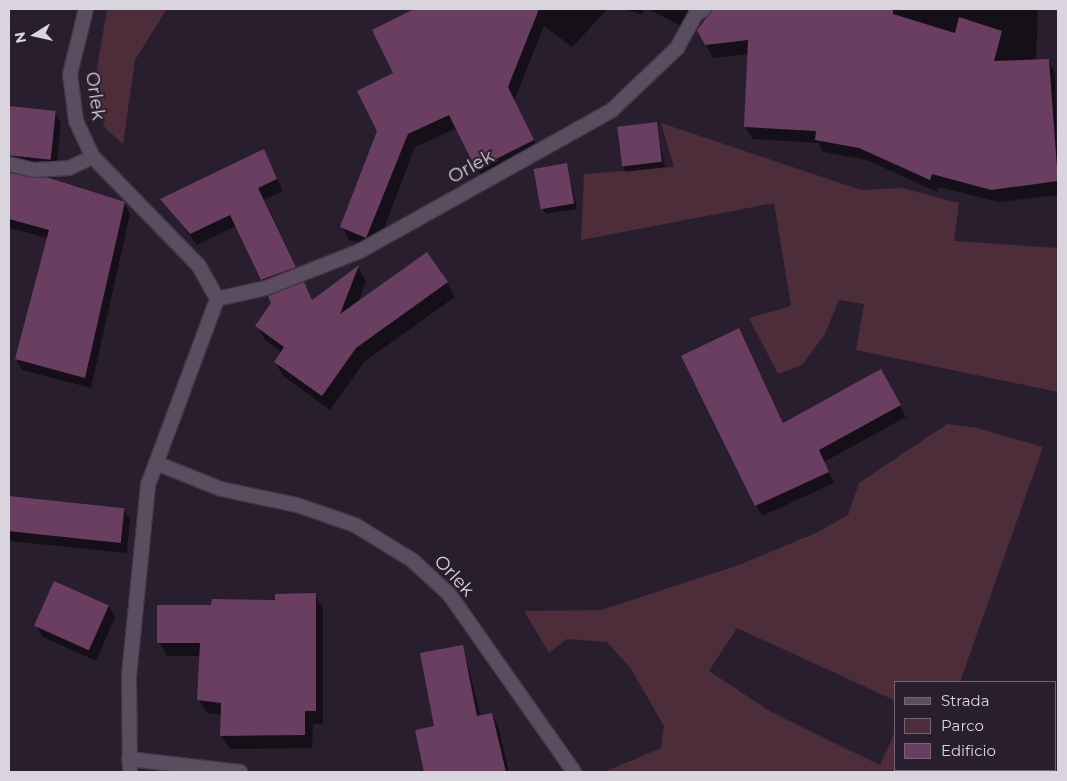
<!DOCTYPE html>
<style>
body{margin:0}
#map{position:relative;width:1067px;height:781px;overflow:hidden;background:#291e2e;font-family:Montserrat,sans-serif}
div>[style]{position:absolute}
.green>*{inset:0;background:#4c2d39}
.shadow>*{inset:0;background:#0007}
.building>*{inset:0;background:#693e60;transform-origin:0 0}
.roads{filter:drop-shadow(1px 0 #413946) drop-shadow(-1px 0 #413946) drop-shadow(0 1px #413946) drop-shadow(0 -1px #413946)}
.minor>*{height:14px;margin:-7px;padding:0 7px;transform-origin:7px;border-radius:7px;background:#594d5f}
span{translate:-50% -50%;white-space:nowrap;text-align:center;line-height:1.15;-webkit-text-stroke:4px #291e2e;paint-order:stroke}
.street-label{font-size:18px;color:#dad4de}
.frame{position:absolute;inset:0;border:10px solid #dad4de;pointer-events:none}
.legend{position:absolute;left:894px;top:681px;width:162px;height:90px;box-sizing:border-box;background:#291e2e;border:1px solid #706774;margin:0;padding:6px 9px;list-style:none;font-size:15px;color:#dad4de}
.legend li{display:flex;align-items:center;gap:10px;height:25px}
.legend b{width:25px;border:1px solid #706774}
.north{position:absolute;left:10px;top:10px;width:50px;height:50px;-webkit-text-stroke:4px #291e2e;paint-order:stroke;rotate:260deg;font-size:14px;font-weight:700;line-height:20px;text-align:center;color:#dad4de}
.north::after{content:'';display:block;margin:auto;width:18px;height:22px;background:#dad4de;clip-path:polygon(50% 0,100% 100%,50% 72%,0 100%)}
</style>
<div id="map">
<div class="green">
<div style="clip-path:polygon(107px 9px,167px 9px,135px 60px,123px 144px,104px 127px,95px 80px)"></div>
<div style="clip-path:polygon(661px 123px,861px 190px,902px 188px,959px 203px,954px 241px,1058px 248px,1058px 392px,856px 350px,864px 304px,839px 300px,825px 334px,802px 365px,778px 374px,749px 318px,791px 306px,774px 203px,581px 240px,584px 174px,674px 167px)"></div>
<div style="clip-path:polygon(947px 424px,977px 428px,1043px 447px,960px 682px,896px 682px,896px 701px,737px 628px,709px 671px,771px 712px,880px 765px,896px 730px,896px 770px,920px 772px,604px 772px,661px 748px,664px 726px,631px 669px,607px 642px,567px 639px,549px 653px,524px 611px,601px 610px,739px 565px,818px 532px,848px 515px,859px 483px)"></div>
</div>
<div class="shadow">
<div style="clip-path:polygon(417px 9px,470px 9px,490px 48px,505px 9px,608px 9px,572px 47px,544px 26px,514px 101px,540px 153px,484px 181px,457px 128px,415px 147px,377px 247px,349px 240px,342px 227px,379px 131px,395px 74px,374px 31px)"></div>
<div style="clip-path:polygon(624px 9px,644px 9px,642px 15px)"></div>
<div style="clip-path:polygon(648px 9px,1038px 9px,1036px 60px,1048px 60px,1055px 73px,1058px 195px,999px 202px,939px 187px,937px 192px,867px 160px,823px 152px,818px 143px,753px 139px,745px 127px,749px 54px,713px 58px,706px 45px,711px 13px,698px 20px,691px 31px)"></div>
<div style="clip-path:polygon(9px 107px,55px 112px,61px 123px,56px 171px,9px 171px)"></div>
<div style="clip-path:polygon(656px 123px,665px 167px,626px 172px,623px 167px)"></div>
<div style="clip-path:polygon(264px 151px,283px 191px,264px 200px,302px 278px,268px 291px,236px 226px,197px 245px,162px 199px)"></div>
<div style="clip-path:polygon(567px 164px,577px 209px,546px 214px,543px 209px)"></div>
<div style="clip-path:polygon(9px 173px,48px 179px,124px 203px,130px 214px,91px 388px,22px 370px,16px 359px,48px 238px,9px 228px)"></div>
<div style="clip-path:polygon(358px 267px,366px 281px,358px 303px,447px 283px,455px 297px,364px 362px,330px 410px,283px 376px,275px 362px,282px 353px,265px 340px,257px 326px,303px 284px,313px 301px)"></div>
<div style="clip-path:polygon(745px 341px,784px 424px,881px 371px,906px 417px,824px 462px,834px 483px,762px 516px,756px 505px)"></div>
<div style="clip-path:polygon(9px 498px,123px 509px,130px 520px,127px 553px,9px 541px)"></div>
<div style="clip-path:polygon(315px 595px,323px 608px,323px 724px,313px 724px,312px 748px,230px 749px,222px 736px,222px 715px,207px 713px,199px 700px,201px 656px,167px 656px,159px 642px,212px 606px)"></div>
<div style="clip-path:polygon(109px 606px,115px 617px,96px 661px,43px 637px,36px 626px)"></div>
<div style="clip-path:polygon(463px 646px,481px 717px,492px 714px,498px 725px,509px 772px,426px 772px,416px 731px,435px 727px)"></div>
</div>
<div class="building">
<div style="clip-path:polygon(414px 9px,539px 9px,508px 87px,534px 140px,476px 169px,449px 115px,408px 134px,366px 238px,340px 227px,377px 131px,357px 91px,393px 73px,372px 30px)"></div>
<div style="clip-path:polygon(713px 9px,893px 9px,893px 14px,955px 33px,959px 17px,1002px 31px,994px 61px,1049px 59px,1058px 181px,991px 190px,932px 174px,930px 180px,859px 148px,815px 140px,816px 131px,744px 127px,748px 40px,705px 45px,697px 30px)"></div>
<div style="left:9px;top:106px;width:47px;height:49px;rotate:6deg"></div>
<div style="left:657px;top:122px;width:40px;height:40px;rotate:83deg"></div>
<div style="clip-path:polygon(264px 149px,277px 179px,258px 188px,296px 267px,261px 280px,230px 215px,190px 234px,160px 199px)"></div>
<div style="left:567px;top:163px;width:41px;height:34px;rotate:80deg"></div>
<div style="clip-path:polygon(9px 173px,49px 178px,125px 202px,85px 378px,15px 359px,49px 230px,9px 219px)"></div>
<div style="clip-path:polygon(427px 252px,448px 282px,356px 348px,322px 396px,274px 362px,284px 347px,255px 326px,271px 303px,268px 296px,304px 282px,312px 300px,359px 265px,340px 314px)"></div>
<div style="clip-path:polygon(739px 328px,783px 423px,881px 369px,901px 405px,819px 450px,829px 472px,755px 506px,681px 356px)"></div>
<div style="left:9px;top:496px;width:116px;height:35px;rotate:6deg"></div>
<div style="left:54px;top:581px;width:60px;height:49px;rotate:24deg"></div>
<div style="clip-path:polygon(316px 593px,316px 711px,305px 711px,305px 735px,220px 736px,221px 703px,197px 700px,200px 643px,157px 643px,157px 605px,211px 605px,212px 599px,275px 600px,275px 594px)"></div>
<div style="clip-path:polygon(463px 645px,477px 716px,492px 713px,506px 772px,424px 772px,415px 730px,434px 726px,420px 653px)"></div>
</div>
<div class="roads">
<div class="minor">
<div style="left:86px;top:9px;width:67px;rotate:103.8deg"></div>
<div style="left:70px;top:74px;width:47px;rotate:82.7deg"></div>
<div style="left:76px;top:121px;width:40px;rotate:65deg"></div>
<div style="left:93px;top:157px;width:152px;rotate:45.8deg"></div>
<div style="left:199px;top:266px;width:38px;rotate:61deg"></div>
<div style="left:9px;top:164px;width:25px;rotate:14deg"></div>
<div style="left:33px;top:170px;width:36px;rotate:-3deg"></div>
<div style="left:69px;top:168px;width:26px;rotate:-25deg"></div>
<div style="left:217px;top:299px;width:50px;rotate:-12.7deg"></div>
<div style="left:266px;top:288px;width:101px;rotate:-21.5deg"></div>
<div style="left:360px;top:251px;width:289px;rotate:-29.2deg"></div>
<div style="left:612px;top:110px;width:90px;rotate:-43.6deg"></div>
<div style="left:677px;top:48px;width:39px;rotate:-61deg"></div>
<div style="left:696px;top:14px;width:9px;rotate:-32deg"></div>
<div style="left:156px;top:463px;width:70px;rotate:21.8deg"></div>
<div style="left:221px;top:489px;width:78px;rotate:11.9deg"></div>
<div style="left:297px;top:505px;width:61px;rotate:19deg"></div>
<div style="left:355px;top:525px;width:67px;rotate:31.6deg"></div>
<div style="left:412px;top:560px;width:50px;rotate:42.6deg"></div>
<div style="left:449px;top:594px;width:218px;rotate:54.9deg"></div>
<div style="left:129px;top:759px;width:112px;rotate:6.7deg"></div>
<div style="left:130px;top:772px;width:96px;rotate:-90.6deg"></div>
<div style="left:129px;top:676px;width:192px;rotate:-84.3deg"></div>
<div style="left:148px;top:485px;width:198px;rotate:-69.6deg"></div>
</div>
</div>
<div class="street-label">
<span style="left:95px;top:96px;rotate:82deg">Orlek</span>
<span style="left:471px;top:167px;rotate:-29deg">Orlek</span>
<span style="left:454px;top:576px;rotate:47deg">Orlek</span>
</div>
<div class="frame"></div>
<ul class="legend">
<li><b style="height:6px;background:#594d5f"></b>Strada</li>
<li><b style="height:14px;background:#4c2d39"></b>Parco</li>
<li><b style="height:14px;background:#693e60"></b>Edificio</li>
</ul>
<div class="north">N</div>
</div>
